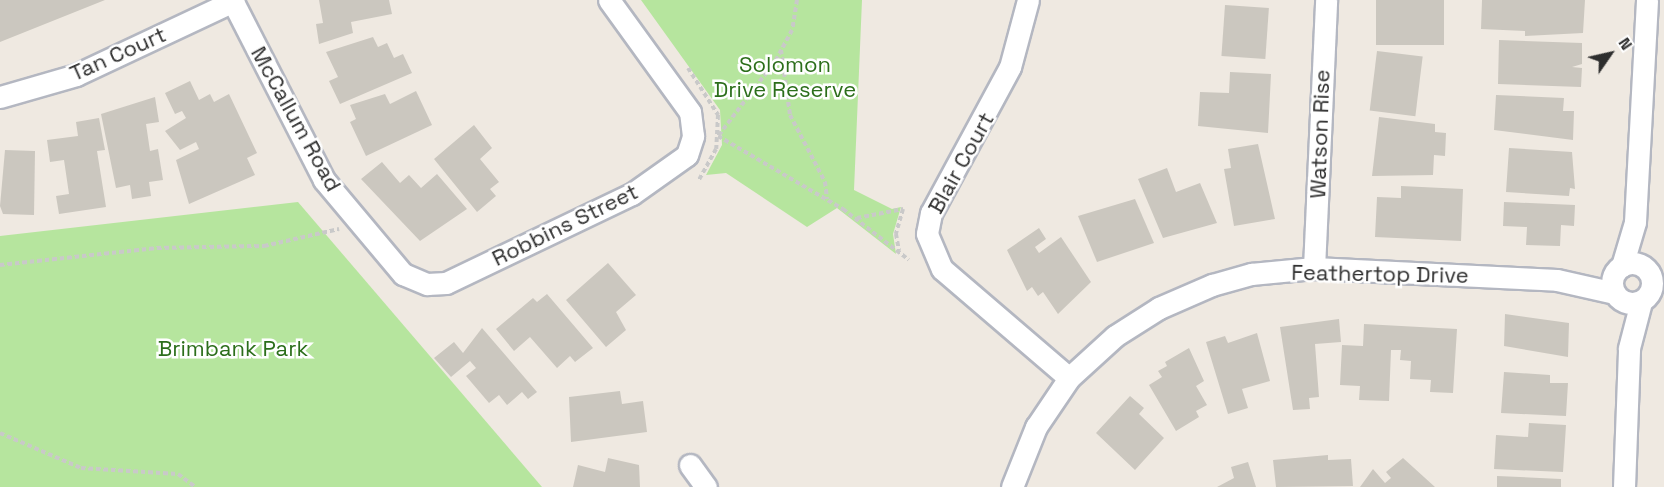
<!DOCTYPE html>
<style>
body{margin:0}
#map{position:relative;width:1664px;height:487px;overflow:hidden;background:#efe9e1;font-family:"Space Grotesk",sans-serif}
div>[style]{position:absolute}
.green>*{inset:0;background:#b6e59e}
.building>*{inset:0;background:#cbc7bf;transform-origin:0 0}
.path>*{height:4px;margin-top:-2px;transform-origin:0;background:repeating-linear-gradient(90deg,#c9c9c9 0 4.5px,transparent 0 7.5px)}
.roads{filter:drop-shadow(2px 0 #b4b7c1) drop-shadow(-2px 0 #b4b7c1) drop-shadow(0 2px #b4b7c1) drop-shadow(0 -2px #b4b7c1)}
.street>*{height:21px;margin:-10.5px;padding:0 10.5px;transform-origin:10.5px;border-radius:10.5px;background:#fff}
.street>.ring{margin:-10.5px;padding:0;box-sizing:content-box;background:none;border:21px solid #fff;border-radius:50%}
span{translate:-50% -50%;white-space:nowrap;text-align:center;line-height:1.15;-webkit-text-stroke:5px #fff;paint-order:stroke}
.street-label{font-size:22px;color:#2e2e2e}
.park-label{font-size:22px;color:#2c6e1b}
.north{position:absolute;left:1580px;top:24px;width:60px;height:60px;-webkit-text-stroke:4px #fff;paint-order:stroke;rotate:56deg;font-size:16px;font-weight:700;line-height:24px;text-align:center;color:#2e2e2e}
.north::after{content:'';display:block;margin:auto;width:21px;height:27px;background:#2e2e2e;clip-path:polygon(50% 0,100% 100%,50% 72%,0 100%)}
</style>
<div id="map">
<div class="green">
<div style="clip-path:polygon(641px 0,862px 0,854px 190px,892px 209px,901px 207px,893px 234px,896px 254px,837px 208px,807px 227px,726px 173px,706px 175px,722px 145px,720px 110px)"></div>
<div style="clip-path:polygon(298px 202px,542px 487px,0 487px,0 236px)"></div>
</div>
<div class="building">
<div style="clip-path:polygon(0 0,105px 0,0 42px)"></div>
<div style="clip-path:polygon(319px 0,389px 0,392px 14px,351px 22px,353px 33px,319px 44px,316px 24px,323px 23px)"></div>
<div style="left:1376px;top:0;width:68px;height:45px"></div>
<div style="clip-path:polygon(1482px 0,1585px 0,1583px 33px,1525px 36px,1525px 31px,1481px 29px)"></div>
<div style="left:1225px;top:5px;width:44px;height:51px;rotate:4deg"></div>
<div style="clip-path:polygon(373px 37px,378px 47px,387px 43px,394px 58px,403px 54px,412px 73px,340px 104px,329px 81px,338px 77px,326px 52px)"></div>
<div style="clip-path:polygon(1499px 40px,1582px 43px,1582px 64px,1572px 67px,1582px 68px,1581px 87px,1498px 84px)"></div>
<div style="left:1377px;top:51px;width:46px;height:60px;rotate:7deg"></div>
<div style="clip-path:polygon(1230px 72px,1271px 74px,1268px 133px,1198px 126px,1200px 92px,1229px 93px)"></div>
<div style="clip-path:polygon(190px 81px,199px 100px,210px 94px,214px 102px,229px 94px,257px 153px,247px 158px,255px 175px,189px 204px,176px 160px,199px 149px,196px 142px,180px 150px,165px 131px,186px 118px,182px 111px,175px 114px,165px 93px)"></div>
<div style="clip-path:polygon(416px 91px,432px 125px,366px 156px,350px 122px,356px 119px,350px 105px,385px 94px,390px 104px)"></div>
<div style="clip-path:polygon(1496px 95px,1564px 98px,1563px 111px,1574px 111px,1573px 140px,1494px 130px)"></div>
<div style="clip-path:polygon(155px 97px,159px 122px,146px 124px,150px 151px,158px 149px,163px 180px,149px 182px,151px 196px,132px 199px,130px 185px,116px 188px,101px 114px)"></div>
<div style="clip-path:polygon(1379px 117px,1435px 124px,1435px 132px,1446px 133px,1445px 156px,1434px 155px,1433px 175px,1372px 176px)"></div>
<div style="clip-path:polygon(99px 118px,105px 150px,97px 151px,106px 207px,59px 214px,56px 196px,69px 194px,64px 160px,50px 162px,47px 140px,78px 136px,76px 122px)"></div>
<div style="clip-path:polygon(474px 125px,492px 148px,480px 159px,499px 182px,490px 189px,496px 196px,477px 212px,434px 159px)"></div>
<div style="clip-path:polygon(1258px 144px,1275px 219px,1234px 226px,1224px 169px,1231px 168px,1228px 149px)"></div>
<div style="clip-path:polygon(1509px 148px,1572px 152px,1575px 189px,1570px 188px,1569px 196px,1506px 192px)"></div>
<div style="clip-path:polygon(5px 150px,35px 151px,34px 215px,3px 214px,0 206px)"></div>
<div style="clip-path:polygon(382px 162px,400px 183px,409px 175px,421px 188px,437px 174px,467px 209px,420px 241px,361px 179px)"></div>
<div style="clip-path:polygon(1167px 168px,1176px 192px,1200px 183px,1217px 223px,1163px 238px,1138px 179px)"></div>
<div style="clip-path:polygon(1401px 186px,1463px 189px,1461px 241px,1375px 237px,1377px 197px,1401px 198px)"></div>
<div style="clip-path:polygon(1135px 199px,1154px 243px,1097px 262px,1078px 216px)"></div>
<div style="clip-path:polygon(1504px 202px,1575px 205px,1574px 226px,1561px 225px,1560px 246px,1526px 245px,1527px 227px,1503px 226px)"></div>
<div style="clip-path:polygon(1039px 228px,1046px 239px,1035px 247px,1039px 253px,1061px 237px,1091px 282px,1058px 314px,1043px 292px,1038px 296px,1032px 287px,1027px 291px,1007px 250px)"></div>
<div style="clip-path:polygon(608px 263px,636px 295px,616px 312px,626px 330px,606px 347px,566px 300px)"></div>
<div style="clip-path:polygon(547px 294px,593px 348px,575px 362px,570px 356px,557px 368px,530px 337px,514px 351px,496px 329px,533px 298px,537px 302px)"></div>
<div style="clip-path:polygon(1505px 314px,1569px 323px,1568px 357px,1504px 346px)"></div>
<div style="clip-path:polygon(1339px 319px,1341px 342px,1315px 344px,1319px 397px,1309px 398px,1310px 409px,1293px 410px,1280px 327px)"></div>
<div style="clip-path:polygon(1364px 324px,1457px 329px,1453px 393px,1430px 392px,1431px 380px,1410px 379px,1411px 361px,1400px 360px,1401px 350px,1391px 350px,1389px 401px,1359px 400px,1360px 386px,1340px 385px,1342px 345px,1363px 346px)"></div>
<div style="clip-path:polygon(482px 328px,537px 392px,528px 399px,522px 392px,507px 405px,499px 395px,489px 403px,466px 376px,476px 368px,470px 361px,451px 377px,434px 358px,454px 342px,463px 353px)"></div>
<div style="clip-path:polygon(1257px 333px,1270px 381px,1242px 389px,1248px 408px,1228px 414px,1206px 342px,1225px 336px,1228px 343px)"></div>
<div style="clip-path:polygon(1189px 348px,1204px 381px,1196px 386px,1207px 405px,1196px 411px,1199px 417px,1176px 431px,1149px 385px,1162px 377px,1158px 371px,1167px 366px,1165px 362px)"></div>
<div style="clip-path:polygon(1504px 372px,1550px 375px,1550px 383px,1568px 383px,1566px 416px,1501px 413px)"></div>
<div style="clip-path:polygon(620px 391px,622px 404px,643px 401px,647px 432px,571px 442px,569px 397px)"></div>
<div style="clip-path:polygon(1130px 396px,1144px 408px,1139px 414px,1164px 438px,1135px 470px,1096px 433px)"></div>
<div style="clip-path:polygon(1529px 423px,1566px 425px,1563px 472px,1494px 469px,1496px 435px,1528px 437px)"></div>
<div style="clip-path:polygon(1328px 455px,1328px 460px,1351px 459px,1353px 486px,1276px 487px,1273px 460px)"></div>
<div style="clip-path:polygon(608px 458px,639px 465px,640px 487px,573px 487px,578px 465px,605px 472px)"></div>
<div style="clip-path:polygon(1403px 458px,1435px 487px,1360px 487px,1373px 469px,1385px 483px,1391px 478px,1386px 472px)"></div>
<div style="clip-path:polygon(1248px 462px,1256px 487px,1217px 487px,1234px 478px,1231px 467px)"></div>
<div style="clip-path:polygon(1497px 476px,1561px 479px,1561px 487px,1497px 487px)"></div>
</div>
<div class="path">
<div style="left:797px;top:0;width:30px;rotate:99deg"></div>
<div style="left:792px;top:30px;width:34px;rotate:118deg"></div>
<div style="left:776px;top:60px;width:96px;rotate:127.3deg"></div>
<div style="left:718px;top:136px;width:145px;rotate:30.3deg"></div>
<div style="left:843px;top:209px;width:83px;rotate:37.7deg"></div>
<div style="left:781px;top:50px;width:66px;rotate:82.1deg"></div>
<div style="left:790px;top:115px;width:76px;rotate:62.4deg"></div>
<div style="left:825px;top:182px;width:17px;rotate:83deg"></div>
<div style="left:688px;top:68px;width:56px;rotate:57.4deg"></div>
<div style="left:718px;top:115px;width:34px;rotate:93deg"></div>
<div style="left:716px;top:149px;width:37px;rotate:119deg"></div>
<div style="left:857px;top:218px;width:47px;rotate:-11.1deg"></div>
<div style="left:903px;top:209px;width:26px;rotate:106deg"></div>
<div style="left:896px;top:234px;width:17px;rotate:80deg"></div>
<div style="left:0;top:265px;width:158px;rotate:-6.2deg"></div>
<div style="left:157px;top:248px;width:107px;rotate:-1.1deg"></div>
<div style="left:264px;top:246px;width:77px;rotate:-12.8deg"></div>
<div style="left:0;top:433px;width:88px;rotate:23.4deg"></div>
<div style="left:81px;top:468px;width:97px;rotate:3.5deg"></div>
<div style="left:178px;top:474px;width:21px;rotate:37deg"></div>
</div>
<div class="roads">
<div class="street">
<div style="left:232px;top:0;width:202px;rotate:62.9deg"></div>
<div style="left:324px;top:180px;width:123px;rotate:50deg"></div>
<div style="left:403px;top:274px;width:26px;rotate:23deg"></div>
<div style="left:427px;top:284px;width:19px;rotate:-3deg"></div>
<div style="left:446px;top:283px;width:206px;rotate:-25.6deg"></div>
<div style="left:632px;top:194px;width:67px;rotate:-35.3deg"></div>
<div style="left:687px;top:155px;width:20px;rotate:-72deg"></div>
<div style="left:693px;top:136px;width:24px;rotate:-97deg"></div>
<div style="left:690px;top:112px;width:138px;rotate:-125.9deg"></div>
<div style="left:1028px;top:0;width:69px;rotate:105deg"></div>
<div style="left:1010px;top:67px;width:166px;rotate:118.4deg"></div>
<div style="left:931px;top:213px;width:21px;rotate:101deg"></div>
<div style="left:927px;top:234px;width:38px;rotate:67deg"></div>
<div style="left:942px;top:269px;width:167px;rotate:40.6deg"></div>
<div style="left:0;top:97px;width:79px;rotate:-16.1deg"></div>
<div style="left:76px;top:75px;width:174px;rotate:-25.2deg"></div>
<div class="ring" style="left:1612px;top:263px;width:19px;height:19px"></div>
<div style="left:1622px;top:266px;width:46px;rotate:-73.5deg"></div>
<div style="left:1635px;top:222px;width:222px;rotate:-86.9deg"></div>
<div style="left:1314px;top:268px;width:268px;rotate:-87.4deg"></div>
<div style="left:690px;top:465px;width:27px;rotate:54deg"></div>
<div style="left:1012px;top:487px;width:65px;rotate:-68.2deg"></div>
<div style="left:1036px;top:427px;width:59px;rotate:-56deg"></div>
<div style="left:1069px;top:378px;width:62px;rotate:-42.4deg"></div>
<div style="left:1115px;top:336px;width:52px;rotate:-32.5deg"></div>
<div style="left:1159px;top:308px;width:58px;rotate:-23.5deg"></div>
<div style="left:1212px;top:285px;width:41px;rotate:-15.8deg"></div>
<div style="left:1251px;top:274px;width:63px;rotate:-5.4deg"></div>
<div style="left:1314px;top:268px;width:243px;rotate:2.8deg"></div>
<div style="left:1557px;top:280px;width:58px;rotate:12.8deg"></div>
<div style="left:1624px;top:487px;width:139px;rotate:-87.9deg"></div>
<div style="left:1629px;top:348px;width:48px;rotate:-75.4deg"></div>
</div>
</div>
<div class="street-label">
<span style="left:118px;top:54px;rotate:-24deg">Tan Court</span>
<span style="left:296px;top:119px;rotate:61deg">McCallum Road</span>
<span style="left:1320px;top:134px;rotate:-88deg">Watson Rise</span>
<span style="left:961px;top:163px;rotate:-61deg">Blair Court</span>
<span style="left:565px;top:225px;rotate:-26deg">Robbins Street</span>
<span style="left:1380px;top:274px;rotate:1deg">Feathertop Drive</span>
</div>
<div class="park-label">
<span style="left:785px;top:77px">Solomon<br>Drive Reserve</span>
<span style="left:233px;top:349px">Brimbank Park</span>
</div>
<div class="north">N</div>
</div>
